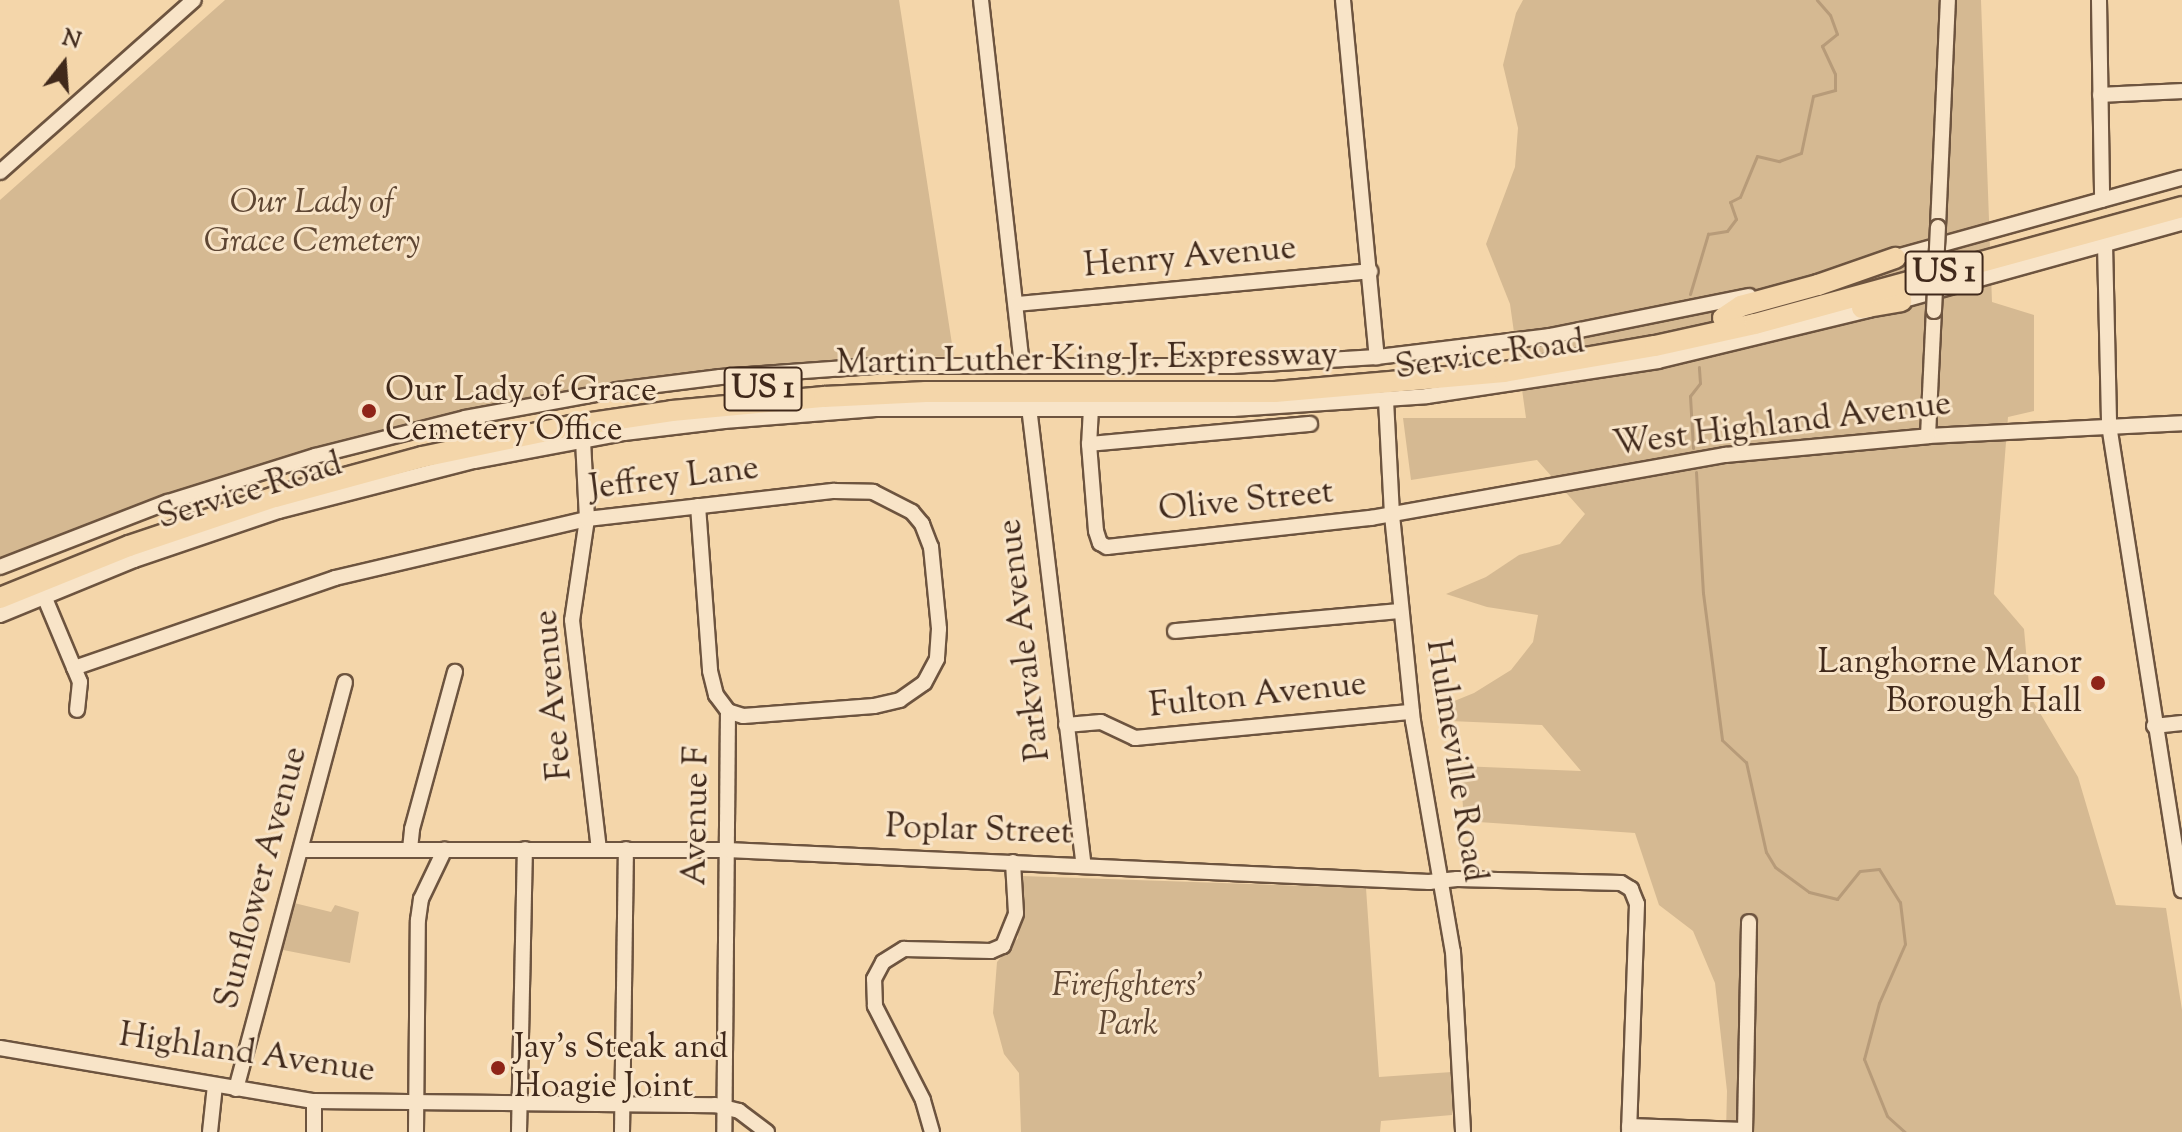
<!DOCTYPE html>
<style>
body{margin:0}
#map{position:relative;width:2182px;height:1132px;overflow:hidden;background:#f4d6aa;font-family:"Sorts Mill Goudy",serif}
div>[style]{position:absolute}
.green>*{inset:0;background:#d5b992}
.stream>*{height:3px;margin:-1.5px;padding:0 1.5px;transform-origin:1.5px;border-radius:1.5px;background:#b79b79}
.roads{filter:drop-shadow(2px 0 #6d543f) drop-shadow(-2px 0 #6d543f) drop-shadow(0 2px #6d543f) drop-shadow(0 -2px #6d543f)}
.minor>*{height:14px;margin:-7px;padding:0 7px;transform-origin:7px;border-radius:7px;background:#f8e4c8}
.highway>*{height:20px;margin:-10px;padding:0 10px;transform-origin:10px;border-radius:10px;background:#f4d6aa}
.bridges{filter:drop-shadow(2px 0 #6d543f) drop-shadow(-2px 0 #6d543f) drop-shadow(0 2px #6d543f) drop-shadow(0 -2px #6d543f)}
.minor-bridge>*{height:14px;margin:-7px;padding:0 7px;transform-origin:7px;border-radius:7px;background:#f8e4c8}
.dots>*{width:22px;height:22px;translate:-50% -50%;box-sizing:border-box;border:4px solid #f8e4c8;border-radius:50%}
span{translate:-50% -50%;white-space:nowrap;text-align:center;line-height:1.15;-webkit-text-stroke:6px #f8e4c8;paint-order:stroke}
.shield-label span{padding:2px 6px;background:#f8e4c8;border:2px solid;border-radius:6px;-webkit-text-stroke-width:0}
.shield-label{font-size:32px;color:#40291b;font-weight:700}
.park-label{font-size:34px;color:#5e4633;font-style:italic}
.street-label{font-size:34px;color:#40291b}
.poi-label{font-size:34px;color:#40291b}
.left{translate:0 -50%;text-align:left}
.right{translate:-100% -50%;text-align:right}
.north{position:absolute;left:24px;top:24px;width:80px;height:80px;-webkit-text-stroke:6px #f8e4c8;paint-order:stroke;rotate:17deg;font-size:22px;font-weight:700;line-height:32px;text-align:center;color:#40291b}
.north::after{content:'';display:block;margin:auto;width:28px;height:36px;background:#40291b;clip-path:polygon(50% 0,100% 100%,50% 72%,0 100%)}
</style>
<div id="map">
<div class="green">
<div style="clip-path:polygon(225px 0,899px 0,954px 357px,907px 356px,725px 370px,514px 401px,217px 477px,0 562px,0 200px)"></div>
<div style="clip-path:polygon(1523px 0,1981px 0,1992px 302px,2034px 315px,2034px 411px,2008px 417px,1994px 594px,2024px 629px,2030px 696px,2078px 777px,2116px 905px,2166px 908px,2182px 1010px,2182px 1132px,1726px 1132px,1727px 1091px,1715px 983px,1693px 931px,1659px 905px,1635px 833px,1464px 821px,1460px 766px,1581px 771px,1542px 725px,1450px 721px,1447px 704px,1474px 693px,1511px 670px,1533px 642px,1538px 615px,1487px 607px,1446px 594px,1486px 577px,1519px 555px,1560px 544px,1585px 514px,1537px 460px,1411px 480px,1403px 418px,1526px 418px,1510px 304px,1486px 244px,1515px 167px,1518px 128px,1503px 65px,1516px 13px)"></div>
<div style="clip-path:polygon(1022px 876px,1366px 888px,1379px 1077px,1452px 1072px,1452px 1115px,1381px 1121px,1380px 1132px,1021px 1132px,1019px 1073px,1004px 1054px,993px 1013px,997px 962px,1018px 938px)"></div>
<div style="clip-path:polygon(290px 902px,331px 912px,335px 905px,359px 912px,350px 963px,278px 949px)"></div>
</div>
<div class="stream">
<div style="left:1690px;top:294px;width:63px;rotate:-73.3deg"></div>
<div style="left:1708px;top:234px;width:19px;rotate:-9deg"></div>
<div style="left:1727px;top:231px;width:15px;rotate:-53deg"></div>
<div style="left:1736px;top:219px;width:18px;rotate:-109deg"></div>
<div style="left:1730px;top:202px;width:11px;rotate:-27deg"></div>
<div style="left:1740px;top:197px;width:44px;rotate:-67.5deg"></div>
<div style="left:1757px;top:156px;width:23px;rotate:13deg"></div>
<div style="left:1779px;top:161px;width:23px;rotate:-20deg"></div>
<div style="left:1801px;top:153px;width:58px;rotate:-78.1deg"></div>
<div style="left:1813px;top:96px;width:23px;rotate:-15deg"></div>
<div style="left:1835px;top:90px;width:16px;rotate:-90deg"></div>
<div style="left:1835px;top:74px;width:31px;rotate:-115deg"></div>
<div style="left:1822px;top:46px;width:19px;rotate:-39deg"></div>
<div style="left:1837px;top:34px;width:20px;rotate:-110deg"></div>
<div style="left:1830px;top:15px;width:20px;rotate:-131deg"></div>
<div style="left:1693px;top:448px;width:52px;rotate:-93.3deg"></div>
<div style="left:1690px;top:396px;width:16px;rotate:-52deg"></div>
<div style="left:1700px;top:383px;width:16px;rotate:-94deg"></div>
<div style="left:1696px;top:472px;width:121px;rotate:86.7deg"></div>
<div style="left:1703px;top:593px;width:148px;rotate:82.6deg"></div>
<div style="left:1722px;top:740px;width:33px;rotate:43deg"></div>
<div style="left:1746px;top:762px;width:92px;rotate:77.5deg"></div>
<div style="left:1766px;top:852px;width:17px;rotate:59deg"></div>
<div style="left:1775px;top:867px;width:42px;rotate:36.3deg"></div>
<div style="left:1809px;top:892px;width:29px;rotate:14deg"></div>
<div style="left:1837px;top:899px;width:36px;rotate:-51deg"></div>
<div style="left:1860px;top:871px;width:19px;rotate:-6deg"></div>
<div style="left:1879px;top:869px;width:39px;rotate:58deg"></div>
<div style="left:1900px;top:902px;width:42px;rotate:83.2deg"></div>
<div style="left:1905px;top:944px;width:64px;rotate:113.8deg"></div>
<div style="left:1879px;top:1003px;width:58px;rotate:105deg"></div>
<div style="left:1864px;top:1059px;width:61px;rotate:68deg"></div>
<div style="left:1887px;top:1116px;width:24px;rotate:42deg"></div>
</div>
<div class="roads">
<div class="minor">
<div style="left:981px;top:0;width:365px;rotate:83.6deg"></div>
<div style="left:1343px;top:0;width:359px;rotate:84.6deg"></div>
<div style="left:2099px;top:0;width:200px;rotate:89.1deg"></div>
<div style="left:2100px;top:95px;width:82px;rotate:-2.8deg"></div>
<div style="left:0;top:172px;width:259px;rotate:-41.6deg"></div>
<div style="left:1938px;top:227px;width:227px;rotate:-87.5deg"></div>
<div style="left:2105px;top:244px;width:181px;rotate:88.7deg"></div>
<div style="left:2109px;top:425px;width:471px;rotate:81.1deg"></div>
<div style="left:1889px;top:259px;width:304px;rotate:-15.5deg"></div>
<div style="left:1893px;top:303px;width:300px;rotate:-15.5deg"></div>
<div style="left:1017px;top:304px;width:355px;rotate:-5.3deg"></div>
<div style="left:1386px;top:400px;width:115px;rotate:87deg"></div>
<div style="left:1392px;top:515px;width:207px;rotate:84.2deg"></div>
<div style="left:1413px;top:721px;width:234px;rotate:80.2deg"></div>
<div style="left:1453px;top:952px;width:180px;rotate:86.8deg"></div>
<div style="left:1029px;top:407px;width:461px;rotate:83.2deg"></div>
<div style="left:1091px;top:408px;width:36px;rotate:93deg"></div>
<div style="left:1089px;top:444px;width:87px;rotate:85.4deg"></div>
<div style="left:1096px;top:531px;width:13px;rotate:72deg"></div>
<div style="left:1100px;top:543px;width:8px;rotate:30deg"></div>
<div style="left:1107px;top:547px;width:266px;rotate:-6.3deg"></div>
<div style="left:1371px;top:518px;width:360px;rotate:-10.1deg"></div>
<div style="left:1725px;top:455px;width:204px;rotate:-5.3deg"></div>
<div style="left:1928px;top:436px;width:254px;rotate:-2.9deg"></div>
<div style="left:1928px;top:436px;width:125px;rotate:-87.3deg"></div>
<div style="left:583px;top:440px;width:79px;rotate:87.1deg"></div>
<div style="left:587px;top:519px;width:102px;rotate:98.4deg"></div>
<div style="left:572px;top:620px;width:231px;rotate:83.3deg"></div>
<div style="left:1089px;top:444px;width:222px;rotate:-5.2deg"></div>
<div style="left:698px;top:506px;width:165px;rotate:85.8deg"></div>
<div style="left:710px;top:671px;width:25px;rotate:76deg"></div>
<div style="left:716px;top:695px;width:20px;rotate:53deg"></div>
<div style="left:728px;top:711px;width:421px;rotate:90.5deg"></div>
<div style="left:0;top:567px;width:180px;rotate:-21.2deg"></div>
<div style="left:168px;top:502px;width:154px;rotate:-17.4deg"></div>
<div style="left:315px;top:456px;width:155px;rotate:-14.2deg"></div>
<div style="left:465px;top:418px;width:155px;rotate:-10.4deg"></div>
<div style="left:617px;top:390px;width:104px;rotate:-7.2deg"></div>
<div style="left:720px;top:377px;width:154px;rotate:-4.1deg"></div>
<div style="left:874px;top:366px;width:358px"></div>
<div style="left:1232px;top:366px;width:145px;rotate:-3.6deg"></div>
<div style="left:1377px;top:357px;width:174px;rotate:-6.9deg"></div>
<div style="left:1550px;top:336px;width:203px;rotate:-11.4deg"></div>
<div style="left:44px;top:596px;width:93px;rotate:67.3deg"></div>
<div style="left:80px;top:682px;width:28px;rotate:96deg"></div>
<div style="left:0;top:615px;width:145px;rotate:-22.3deg"></div>
<div style="left:134px;top:560px;width:153px;rotate:-18.7deg"></div>
<div style="left:279px;top:511px;width:201px;rotate:-14.4deg"></div>
<div style="left:474px;top:461px;width:153px;rotate:-10.6deg"></div>
<div style="left:624px;top:433px;width:101px;rotate:-6.8deg"></div>
<div style="left:724px;top:421px;width:152px;rotate:-4.5deg"></div>
<div style="left:876px;top:409px;width:357px"></div>
<div style="left:1233px;top:409px;width:194px;rotate:-3.8deg"></div>
<div style="left:1427px;top:396px;width:234px;rotate:-8.6deg"></div>
<div style="left:1658px;top:361px;width:217px;rotate:-13.6deg"></div>
<div style="left:1175px;top:631px;width:227px;rotate:-5.1deg"></div>
<div style="left:74px;top:668px;width:276px;rotate:-19deg"></div>
<div style="left:335px;top:578px;width:259px;rotate:-13.2deg"></div>
<div style="left:587px;top:519px;width:249px;rotate:-6.5deg"></div>
<div style="left:834px;top:491px;width:39px;rotate:1deg"></div>
<div style="left:873px;top:492px;width:44px;rotate:27.1deg"></div>
<div style="left:912px;top:512px;width:16px;rotate:50deg"></div>
<div style="left:922px;top:524px;width:25px;rotate:69deg"></div>
<div style="left:931px;top:547px;width:82px;rotate:84.4deg"></div>
<div style="left:939px;top:629px;width:30px;rotate:94deg"></div>
<div style="left:937px;top:659px;width:27px;rotate:118deg"></div>
<div style="left:924px;top:683px;width:29px;rotate:145deg"></div>
<div style="left:900px;top:700px;width:27px;rotate:167deg"></div>
<div style="left:874px;top:706px;width:131px;rotate:175.6deg"></div>
<div style="left:743px;top:716px;width:16px;rotate:-162deg"></div>
<div style="left:1066px;top:725px;width:35px;rotate:-5deg"></div>
<div style="left:1101px;top:722px;width:38px;rotate:25deg"></div>
<div style="left:1135px;top:738px;width:278px;rotate:-5.4deg"></div>
<div style="left:2154px;top:726px;width:28px;rotate:-6deg"></div>
<div style="left:410px;top:849px;width:20px;rotate:-84deg"></div>
<div style="left:412px;top:829px;width:163px;rotate:-74.7deg"></div>
<div style="left:303px;top:850px;width:424px"></div>
<div style="left:727px;top:850px;width:703px;rotate:2.61deg"></div>
<div style="left:1429px;top:882px;width:28px;rotate:-6deg"></div>
<div style="left:1457px;top:879px;width:164px;rotate:1.4deg"></div>
<div style="left:1621px;top:883px;width:12px;rotate:31deg"></div>
<div style="left:1631px;top:889px;width:16px;rotate:68deg"></div>
<div style="left:1637px;top:904px;width:228px;rotate:92deg"></div>
<div style="left:0;top:1048px;width:318px;rotate:9.6deg"></div>
<div style="left:314px;top:1101px;width:401px;rotate:0.6deg"></div>
<div style="left:715px;top:1105px;width:25px;rotate:14deg"></div>
<div style="left:739px;top:1111px;width:35px;rotate:37deg"></div>
<div style="left:236px;top:1089px;width:421px;rotate:-75deg"></div>
<div style="left:1629px;top:1126px;width:116px;rotate:2deg"></div>
<div style="left:210px;top:1132px;width:47px;rotate:-83.9deg"></div>
<div style="left:314px;top:1132px;width:31px;rotate:-90deg"></div>
<div style="left:416px;top:1132px;width:212px;rotate:-89.5deg"></div>
<div style="left:418px;top:920px;width:21px;rotate:-82deg"></div>
<div style="left:421px;top:899px;width:55px;rotate:-64.4deg"></div>
<div style="left:519px;top:1132px;width:283px;rotate:-88.8deg"></div>
<div style="left:622px;top:1132px;width:283px;rotate:-89.2deg"></div>
<div style="left:932px;top:1132px;width:33px;rotate:-106deg"></div>
<div style="left:923px;top:1100px;width:106px;rotate:-117.1deg"></div>
<div style="left:875px;top:1006px;width:27px;rotate:-92deg"></div>
<div style="left:874px;top:979px;width:19px;rotate:-62deg"></div>
<div style="left:883px;top:962px;width:25px;rotate:-32deg"></div>
<div style="left:904px;top:949px;width:87px;rotate:1.3deg"></div>
<div style="left:991px;top:951px;width:13px;rotate:-23deg"></div>
<div style="left:1003px;top:946px;width:35px;rotate:-68deg"></div>
<div style="left:1016px;top:913px;width:51px;rotate:-93.4deg"></div>
<div style="left:1745px;top:1132px;width:210px;rotate:-88.9deg"></div>
</div>
<div class="highway">
<div style="left:1862px;top:308px;width:40px;rotate:-10deg"></div>
<div style="left:1723px;top:318px;width:22px;rotate:-34deg"></div>
<div style="left:1741px;top:306px;width:80px;rotate:-15.3deg"></div>
<div style="left:1818px;top:285px;width:82px;rotate:-19.3deg"></div>
<div style="left:0;top:598px;width:139px;rotate:-22deg"></div>
<div style="left:129px;top:546px;width:154px;rotate:-18.6deg"></div>
<div style="left:275px;top:497px;width:152px;rotate:-15.2deg"></div>
<div style="left:422px;top:457px;width:152px;rotate:-11.8deg"></div>
<div style="left:571px;top:426px;width:102px;rotate:-8.4deg"></div>
<div style="left:672px;top:411px;width:153px;rotate:-5.3deg"></div>
<div style="left:824px;top:397px;width:102px;rotate:-2.8deg"></div>
<div style="left:926px;top:392px;width:349px"></div>
<div style="left:1275px;top:392px;width:230px;rotate:-5deg"></div>
<div style="left:1504px;top:372px;width:153px;rotate:-9.8deg"></div>
<div style="left:1655px;top:346px;width:102px;rotate:-12.4deg"></div>
<div style="left:1755px;top:324px;width:443px;rotate:-15.3deg"></div>
</div>
</div>
<div class="bridges">
<div class="minor-bridge">
<div style="left:1934px;top:311px;width:84px;rotate:-87.3deg"></div>
</div>
</div>
<div class="dots">
<div style="left:369px;top:411px;background:#8f2418"></div>
<div style="left:2098px;top:683px;background:#8f2418"></div>
<div style="left:498px;top:1068px;background:#8f2418"></div>
</div>
<div class="shield-label">
<span style="left:1944px;top:273px">US 1</span>
<span style="left:763px;top:389px">US 1</span>
</div>
<div class="park-label">
<span style="left:312px;top:223px">Our Lady of<br>Grace Cemetery</span>
<span style="left:1128px;top:1006px">Firefighters'<br>Park</span>
</div>
<div class="street-label">
<span style="left:1190px;top:258px;rotate:-5deg">Henry Avenue</span>
<span style="left:1490px;top:356px;rotate:-8deg">Service Road</span>
<span style="left:1087px;top:360px;rotate:-1deg">Martin Luther King Jr. Expressway</span>
<span style="left:1782px;top:425px;rotate:-7deg">West Highland Avenue</span>
<span style="left:674px;top:479px;rotate:-7deg">Jeffrey Lane</span>
<span style="left:250px;top:492px;rotate:-17deg">Service Road</span>
<span style="left:1246px;top:502px;rotate:-6deg">Olive Street</span>
<span style="left:1025px;top:640px;rotate:-97deg">Parkvale Avenue</span>
<span style="left:554px;top:695px;rotate:-95deg">Fee Avenue</span>
<span style="left:1258px;top:696px;rotate:-6deg">Fulton Avenue</span>
<span style="left:1455px;top:761px;rotate:81deg">Hulmeville Road</span>
<span style="left:697px;top:816px;rotate:-89deg">Avenue F</span>
<span style="left:979px;top:831px;rotate:2deg">Poplar Street</span>
<span style="left:262px;top:878px;rotate:-75deg">Sunflower Avenue</span>
<span style="left:247px;top:1054px;rotate:8deg">Highland Avenue</span>
</div>
<div class="poi-label">
<span class="left" style="left:385px;top:411px">Our Lady of Grace<br>Cemetery Office</span>
<span class="right" style="left:2082px;top:683px">Langhorne Manor<br>Borough Hall</span>
<span class="left" style="left:514px;top:1068px">Jay's Steak and<br>Hoagie Joint</span>
</div>
<div class="north">N</div>
</div>
